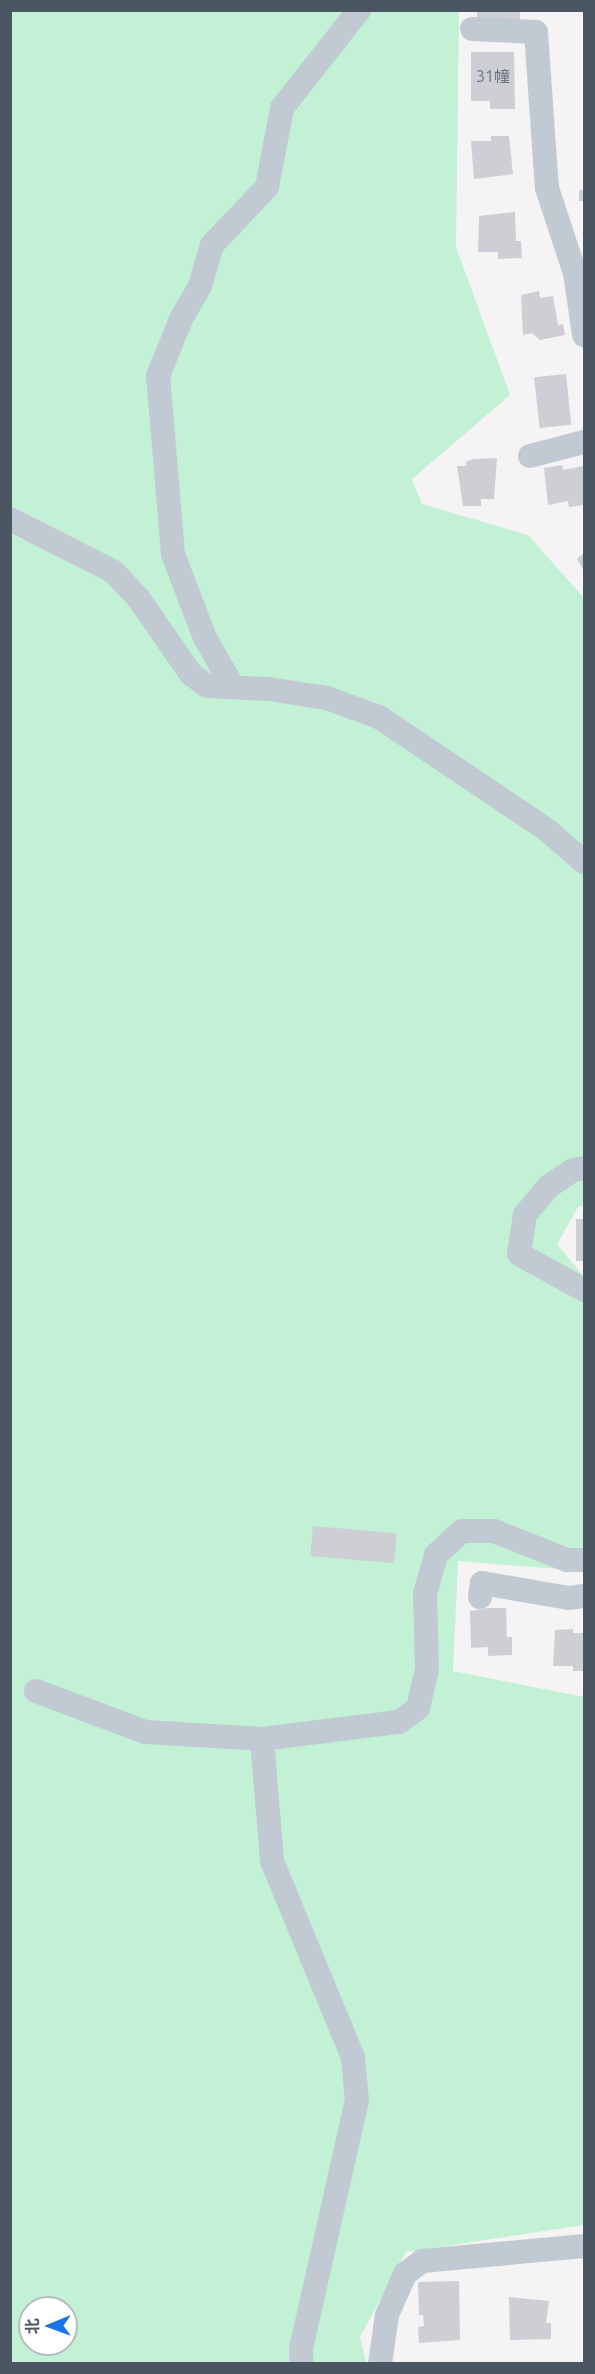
<!DOCTYPE html>
<meta charset="utf-8">
<style>
body{margin:0}
#map{position:relative;width:595px;height:2374px;overflow:hidden;background:#f5f3f3;font-family:Ubuntu,"Noto Sans SC",sans-serif}
div>[style]{position:absolute}
.green>*{inset:0;background:#c3f1d5}
.building>*{inset:0;background:#cdcfd5;transform-origin:0 0}
.minor>*{height:24px;margin:-12px;padding:0 12px;transform-origin:12px;border-radius:12px;background:#c1cad2}
span{translate:-50% -50%;white-space:nowrap;text-align:center;line-height:1.15;-webkit-text-stroke:4.5px #fff;paint-order:stroke}
.number-label{font-size:16px;color:#6b747e}
.number-label span{-webkit-text-stroke-width:0}
.frame{position:absolute;inset:0;border:12px solid #4a5661;pointer-events:none}
.north{position:absolute;left:18px;top:2296px;width:60px;height:60px;box-sizing:border-box;background:#fff;border:2px solid #b7bbc0;border-radius:50%;rotate:269deg;font-size:16px;font-weight:700;line-height:24px;text-align:center;color:#4a5661}
.north::after{content:'';display:block;margin:auto;width:21px;height:27px;background:#1a73e8;clip-path:polygon(50% 0,100% 100%,50% 72%,0 100%)}
</style>
<div id="map">
<div class="green">
<div style="clip-path:polygon(evenodd,11px 11px,459px 11px,456px 247px,510px 395px,412px 479px,422px 504px,528px 535px,584px 598px,584px 1205px,578px 1207px,557px 1244px,584px 1277px,584px 1571px,458px 1561px,453px 1671px,584px 1697px,584px 2225px,406px 2252px,360px 2337px,366px 2363px,11px 2364px,11px 11px,30px 2308px,66px 2308px,66px 2344px,30px 2344px,30px 2308px)"></div>
</div>
<div class="building">
<div style="left:477px;top:10px;width:43px;height:12px"></div>
<div style="clip-path:polygon(471px 52px,514px 52px,515px 109px,490px 109px,490px 101px,471px 101px)"></div>
<div style="clip-path:polygon(491px 136px,509px 136px,513px 174px,474px 179px,471px 141px,491px 141px)"></div>
<div style="left:579px;top:190px;width:5px;height:11px"></div>
<div style="clip-path:polygon(515px 212px,516px 241px,521px 241px,522px 258px,498px 259px,498px 252px,478px 252px,479px 216px)"></div>
<div style="clip-path:polygon(539px 291px,540px 298px,553px 296px,558px 325px,563px 324px,565px 335px,540px 340px,532px 333px,523px 335px,521px 295px)"></div>
<div style="left:566px;top:374px;width:51px;height:32px;rotate:84deg"></div>
<div style="clip-path:polygon(497px 458px,494px 499px,481px 499px,481px 506px,463px 506px,457px 466px,466px 466px,466px 462px,473px 459px)"></div>
<div style="clip-path:polygon(562px 465px,563px 470px,583px 466px,584px 505px,569px 507px,568px 501px,548px 505px,544px 468px)"></div>
<div style="clip-path:polygon(584px 553px,584px 571px,577px 559px)"></div>
<div style="left:584px;top:1219px;width:42px;height:8px;rotate:90deg"></div>
<div style="left:313px;top:1526px;width:84px;height:30px;rotate:5deg"></div>
<div style="clip-path:polygon(487px 1608px,506px 1608px,507px 1637px,512px 1637px,512px 1655px,488px 1656px,488px 1647px,471px 1648px,470px 1611px)"></div>
<div style="clip-path:polygon(573px 1629px,573px 1633px,584px 1633px,584px 1671px,573px 1671px,573px 1666px,553px 1666px,555px 1630px)"></div>
<div style="clip-path:polygon(459px 2281px,460px 2340px,419px 2343px,418px 2327px,424px 2326px,423px 2315px,419px 2315px,418px 2282px)"></div>
<div style="clip-path:polygon(509px 2297px,549px 2301px,546px 2323px,551px 2323px,551px 2339px,510px 2340px)"></div>
</div>
<div class="minor">
<div style="left:472px;top:29px;width:64px;rotate:2.7deg"></div>
<div style="left:536px;top:32px;width:156px;rotate:86deg"></div>
<div style="left:547px;top:188px;width:89px;rotate:71.8deg"></div>
<div style="left:575px;top:273px;width:63px;rotate:81.7deg"></div>
<div style="left:530px;top:456px;width:56px;rotate:-14.5deg"></div>
<div style="left:10px;top:519px;width:117px;rotate:27deg"></div>
<div style="left:114px;top:572px;width:37px;rotate:47deg"></div>
<div style="left:139px;top:599px;width:91px;rotate:55.3deg"></div>
<div style="left:191px;top:674px;width:20px;rotate:37deg"></div>
<div style="left:207px;top:686px;width:62px;rotate:2.8deg"></div>
<div style="left:269px;top:689px;width:59px;rotate:8.8deg"></div>
<div style="left:327px;top:698px;width:55px;rotate:20.1deg"></div>
<div style="left:379px;top:717px;width:202px;rotate:33.9deg"></div>
<div style="left:547px;top:830px;width:49px;rotate:40.9deg"></div>
<div style="left:233px;top:687px;width:56px;rotate:-119.7deg"></div>
<div style="left:205px;top:638px;width:90px;rotate:-110.9deg"></div>
<div style="left:173px;top:554px;width:179px;rotate:-94.8deg"></div>
<div style="left:158px;top:376px;width:61px;rotate:-68deg"></div>
<div style="left:181px;top:319px;width:38px;rotate:-60deg"></div>
<div style="left:200px;top:286px;width:43px;rotate:-73.7deg"></div>
<div style="left:212px;top:245px;width:80px;rotate:-46.5deg"></div>
<div style="left:267px;top:187px;width:80px;rotate:-79.2deg"></div>
<div style="left:282px;top:108px;width:125px;rotate:-51.8deg"></div>
<div style="left:584px;top:1168px;width:11px;rotate:170deg"></div>
<div style="left:573px;top:1170px;width:29px;rotate:146deg"></div>
<div style="left:549px;top:1186px;width:38px;rotate:130deg"></div>
<div style="left:525px;top:1215px;width:39px;rotate:99deg"></div>
<div style="left:519px;top:1254px;width:74px;rotate:29deg"></div>
<div style="left:480px;top:1597px;width:14px;rotate:-82deg"></div>
<div style="left:482px;top:1583px;width:88px;rotate:9.8deg"></div>
<div style="left:569px;top:1598px;width:15px;rotate:-8deg"></div>
<div style="left:36px;top:1691px;width:116px;rotate:20.6deg"></div>
<div style="left:145px;top:1732px;width:117px;rotate:3.4deg"></div>
<div style="left:262px;top:1739px;width:138px;rotate:-7.1deg"></div>
<div style="left:399px;top:1722px;width:24px;rotate:-36deg"></div>
<div style="left:418px;top:1708px;width:40px;rotate:-77deg"></div>
<div style="left:427px;top:1669px;width:75px;rotate:-91.5deg"></div>
<div style="left:425px;top:1594px;width:41px;rotate:-74.2deg"></div>
<div style="left:436px;top:1555px;width:35px;rotate:-43deg"></div>
<div style="left:462px;top:1531px;width:32px"></div>
<div style="left:494px;top:1531px;width:79px;rotate:21.7deg"></div>
<div style="left:567px;top:1560px;width:17px"></div>
<div style="left:262px;top:1739px;width:122px;rotate:85.3deg"></div>
<div style="left:272px;top:1861px;width:213px;rotate:67.6deg"></div>
<div style="left:353px;top:2058px;width:42px;rotate:84.6deg"></div>
<div style="left:357px;top:2100px;width:254px;rotate:102.7deg"></div>
<div style="left:301px;top:2348px;width:16px;rotate:90deg"></div>
<div style="left:380px;top:2364px;width:49px;rotate:-81.9deg"></div>
<div style="left:387px;top:2315px;width:45px;rotate:-66.3deg"></div>
<div style="left:405px;top:2274px;width:21px;rotate:-37deg"></div>
<div style="left:422px;top:2261px;width:163px;rotate:-5.3deg"></div>
</div>
<div class="number-label">
<span style="left:493px;top:76px">31幢</span>
</div>
<div class="frame"></div>
<div class="north">北</div>
</div>
